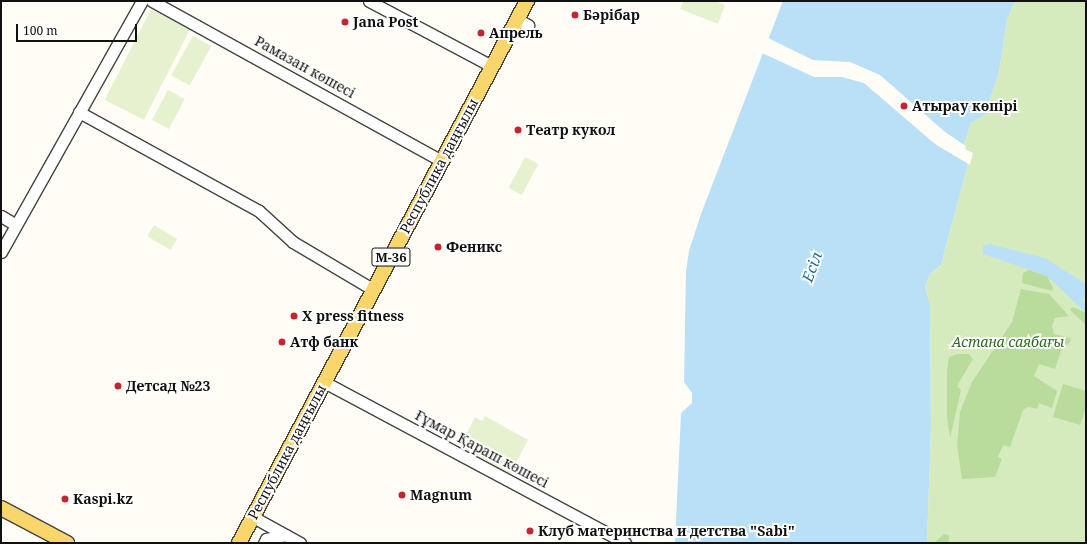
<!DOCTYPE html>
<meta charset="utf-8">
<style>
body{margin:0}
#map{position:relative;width:1087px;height:544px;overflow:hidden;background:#fffdf5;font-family:"Noto Serif",serif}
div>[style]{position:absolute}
.green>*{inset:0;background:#d5ebbd}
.forest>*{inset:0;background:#b9dc9c}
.pitch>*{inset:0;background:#e6f2cf;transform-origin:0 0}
.water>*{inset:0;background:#b9e0f7}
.pier>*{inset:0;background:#fffdf5}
.roads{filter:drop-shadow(1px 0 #444) drop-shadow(-1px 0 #444) drop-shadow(0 1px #444) drop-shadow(0 -1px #444)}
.minor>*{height:11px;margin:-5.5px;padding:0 5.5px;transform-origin:5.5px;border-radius:5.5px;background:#fff}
.major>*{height:14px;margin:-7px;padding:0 7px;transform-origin:7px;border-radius:7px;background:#f9d66b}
.dots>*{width:11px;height:11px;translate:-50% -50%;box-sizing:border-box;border:2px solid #fff;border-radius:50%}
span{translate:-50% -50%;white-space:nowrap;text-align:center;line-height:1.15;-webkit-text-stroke:4px #fff;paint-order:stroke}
.shield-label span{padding:1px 3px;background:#fff;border:1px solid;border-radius:3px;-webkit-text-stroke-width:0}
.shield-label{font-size:13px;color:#111;font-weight:700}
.poi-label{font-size:14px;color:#111;font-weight:700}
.left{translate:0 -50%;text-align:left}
.street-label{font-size:14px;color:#111}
.park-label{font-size:14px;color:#2f6b1f;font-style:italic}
.water-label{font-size:15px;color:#1768a6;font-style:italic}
.frame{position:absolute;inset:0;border:2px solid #111;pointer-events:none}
.scale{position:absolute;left:16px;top:24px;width:121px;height:18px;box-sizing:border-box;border:2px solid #111;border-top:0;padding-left:5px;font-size:12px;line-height:14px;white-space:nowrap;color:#111;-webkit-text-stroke:3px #fff;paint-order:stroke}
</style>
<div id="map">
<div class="green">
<div style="clip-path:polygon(1015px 1px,1086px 1px,1086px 543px,927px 543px,931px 425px,930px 304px,925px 287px,930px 274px,941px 265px,968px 164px,962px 150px,971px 123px,985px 115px,999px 72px,1007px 20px)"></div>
</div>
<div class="forest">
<div style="clip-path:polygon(1029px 270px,1047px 276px,1053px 288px,1052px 291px,1022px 283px,1023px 273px)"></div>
<div style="clip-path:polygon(1021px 289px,1049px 294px,1069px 316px,1055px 318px,1052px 326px,1054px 334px,1070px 338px,1071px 341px,1061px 351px,1055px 369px,1039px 364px,1034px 376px,1057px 391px,1052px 408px,1039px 403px,1037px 409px,1028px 407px,1023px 410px,1010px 447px,1003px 445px,998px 457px,1002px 459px,995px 477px,962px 479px,957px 446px,960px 412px,972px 382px,1012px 322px)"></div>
<div style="clip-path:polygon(1073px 307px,1086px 313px,1086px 325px,1070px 310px)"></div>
<div style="clip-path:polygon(957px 354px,969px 354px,973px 359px,957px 386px,961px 390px,950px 438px,947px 416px,947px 370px,949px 357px)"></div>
<div style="clip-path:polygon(1063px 384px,1086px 391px,1086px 407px,1080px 425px,1053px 417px)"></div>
<div style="clip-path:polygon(944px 534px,949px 535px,949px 543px,934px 543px)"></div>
</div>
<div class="pitch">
<div style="clip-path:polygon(683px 1px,715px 1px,725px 5px,718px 24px,680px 9px)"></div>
<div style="left:151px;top:9px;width:44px;height:102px;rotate:27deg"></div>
<div style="left:193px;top:36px;width:21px;height:45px;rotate:29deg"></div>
<div style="left:168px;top:90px;width:19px;height:34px;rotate:28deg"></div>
<div style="left:525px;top:157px;width:15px;height:35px;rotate:28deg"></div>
<div style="left:154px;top:225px;width:27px;height:13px;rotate:31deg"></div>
<div style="clip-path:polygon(485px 416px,528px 440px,510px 474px,460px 447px,475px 417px,482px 421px)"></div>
</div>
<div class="water">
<div style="clip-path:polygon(783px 1px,1015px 1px,1007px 20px,999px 72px,985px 115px,971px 123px,962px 150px,968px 164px,941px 265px,930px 274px,925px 287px,930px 304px,931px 426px,927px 543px,675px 543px,681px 413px,692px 403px,692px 393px,684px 382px,686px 271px,689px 251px,701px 214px)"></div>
<div style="clip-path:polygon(989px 244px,1045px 258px,1086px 284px,1086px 295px,1082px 300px,1086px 305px,1086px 313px,1047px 276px,983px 254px,983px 246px)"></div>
</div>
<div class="pier">
<div style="clip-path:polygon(768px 38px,813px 60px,850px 62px,880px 75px,945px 132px,966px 146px,965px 149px,973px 153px,970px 165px,935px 144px,864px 83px,842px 77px,814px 77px,762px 53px)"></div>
</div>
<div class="roads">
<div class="minor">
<div style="left:152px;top:1px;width:331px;rotate:28.9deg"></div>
<div style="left:369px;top:1px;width:139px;rotate:27.9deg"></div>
<div style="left:517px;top:19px;width:13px;rotate:29deg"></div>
<div style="left:79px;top:112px;width:205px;rotate:28.8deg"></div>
<div style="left:259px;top:211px;width:46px;rotate:42.4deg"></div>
<div style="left:293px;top:242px;width:94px;rotate:30.7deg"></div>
<div style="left:1px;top:216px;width:17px;rotate:31deg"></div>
<div style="left:1px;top:252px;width:288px;rotate:-60.7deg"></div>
<div style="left:324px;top:382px;width:341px;rotate:28.1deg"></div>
<div style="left:253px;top:517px;width:54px;rotate:29deg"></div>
<div style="left:264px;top:543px;width:4px;rotate:-63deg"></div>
<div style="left:266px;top:539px;width:20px;rotate:-11deg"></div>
</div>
<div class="major">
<div style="left:1px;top:508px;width:75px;rotate:27.9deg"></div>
<div style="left:239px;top:543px;width:614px;rotate:-62.02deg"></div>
</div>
</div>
<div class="dots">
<div style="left:575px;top:15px;background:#c4262e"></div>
<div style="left:345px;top:22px;background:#c4262e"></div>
<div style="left:481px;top:33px;background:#c4262e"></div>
<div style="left:904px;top:106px;background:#c4262e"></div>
<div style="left:518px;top:130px;background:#c4262e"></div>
<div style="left:438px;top:247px;background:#c4262e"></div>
<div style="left:294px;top:316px;background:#c4262e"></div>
<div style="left:282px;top:342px;background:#c4262e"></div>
<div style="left:118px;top:386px;background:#c4262e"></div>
<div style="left:402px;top:495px;background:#c4262e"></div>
<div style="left:65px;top:499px;background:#c4262e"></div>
<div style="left:530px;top:531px;background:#c4262e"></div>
</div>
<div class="shield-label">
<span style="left:391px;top:257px">M-36</span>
</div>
<div class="poi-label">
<span class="left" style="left:583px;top:15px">Бәрібар</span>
<span class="left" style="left:353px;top:22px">Jana Post</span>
<span class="left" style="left:489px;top:33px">Апрель</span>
<span class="left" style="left:912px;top:106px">Атырау көпірі</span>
<span class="left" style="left:526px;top:130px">Театр кукол</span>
<span class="left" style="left:446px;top:247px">Феникс</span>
<span class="left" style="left:302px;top:316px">X press fitness</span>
<span class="left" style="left:290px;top:342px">Атф банк</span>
<span class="left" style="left:126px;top:386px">Детсад №23</span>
<span class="left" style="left:410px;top:495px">Magnum</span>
<span class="left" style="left:73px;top:499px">Kaspi.kz</span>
<span class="left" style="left:538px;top:531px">Клуб материнства и детства "Sabi"</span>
</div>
<div class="street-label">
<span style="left:305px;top:67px;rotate:29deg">Рамазан көшесі</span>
<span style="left:439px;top:166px;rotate:-62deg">Республика даңғылы</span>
<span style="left:482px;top:449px;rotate:28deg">Ғұмар Қараш көшесі</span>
<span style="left:287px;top:452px;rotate:-62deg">Республика даңғылы</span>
</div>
<div class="park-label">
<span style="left:1008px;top:342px">Астана саябағы</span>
</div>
<div class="water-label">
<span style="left:812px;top:267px;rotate:-70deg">Есіл</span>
</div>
<div class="frame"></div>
<div class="scale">100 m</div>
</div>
